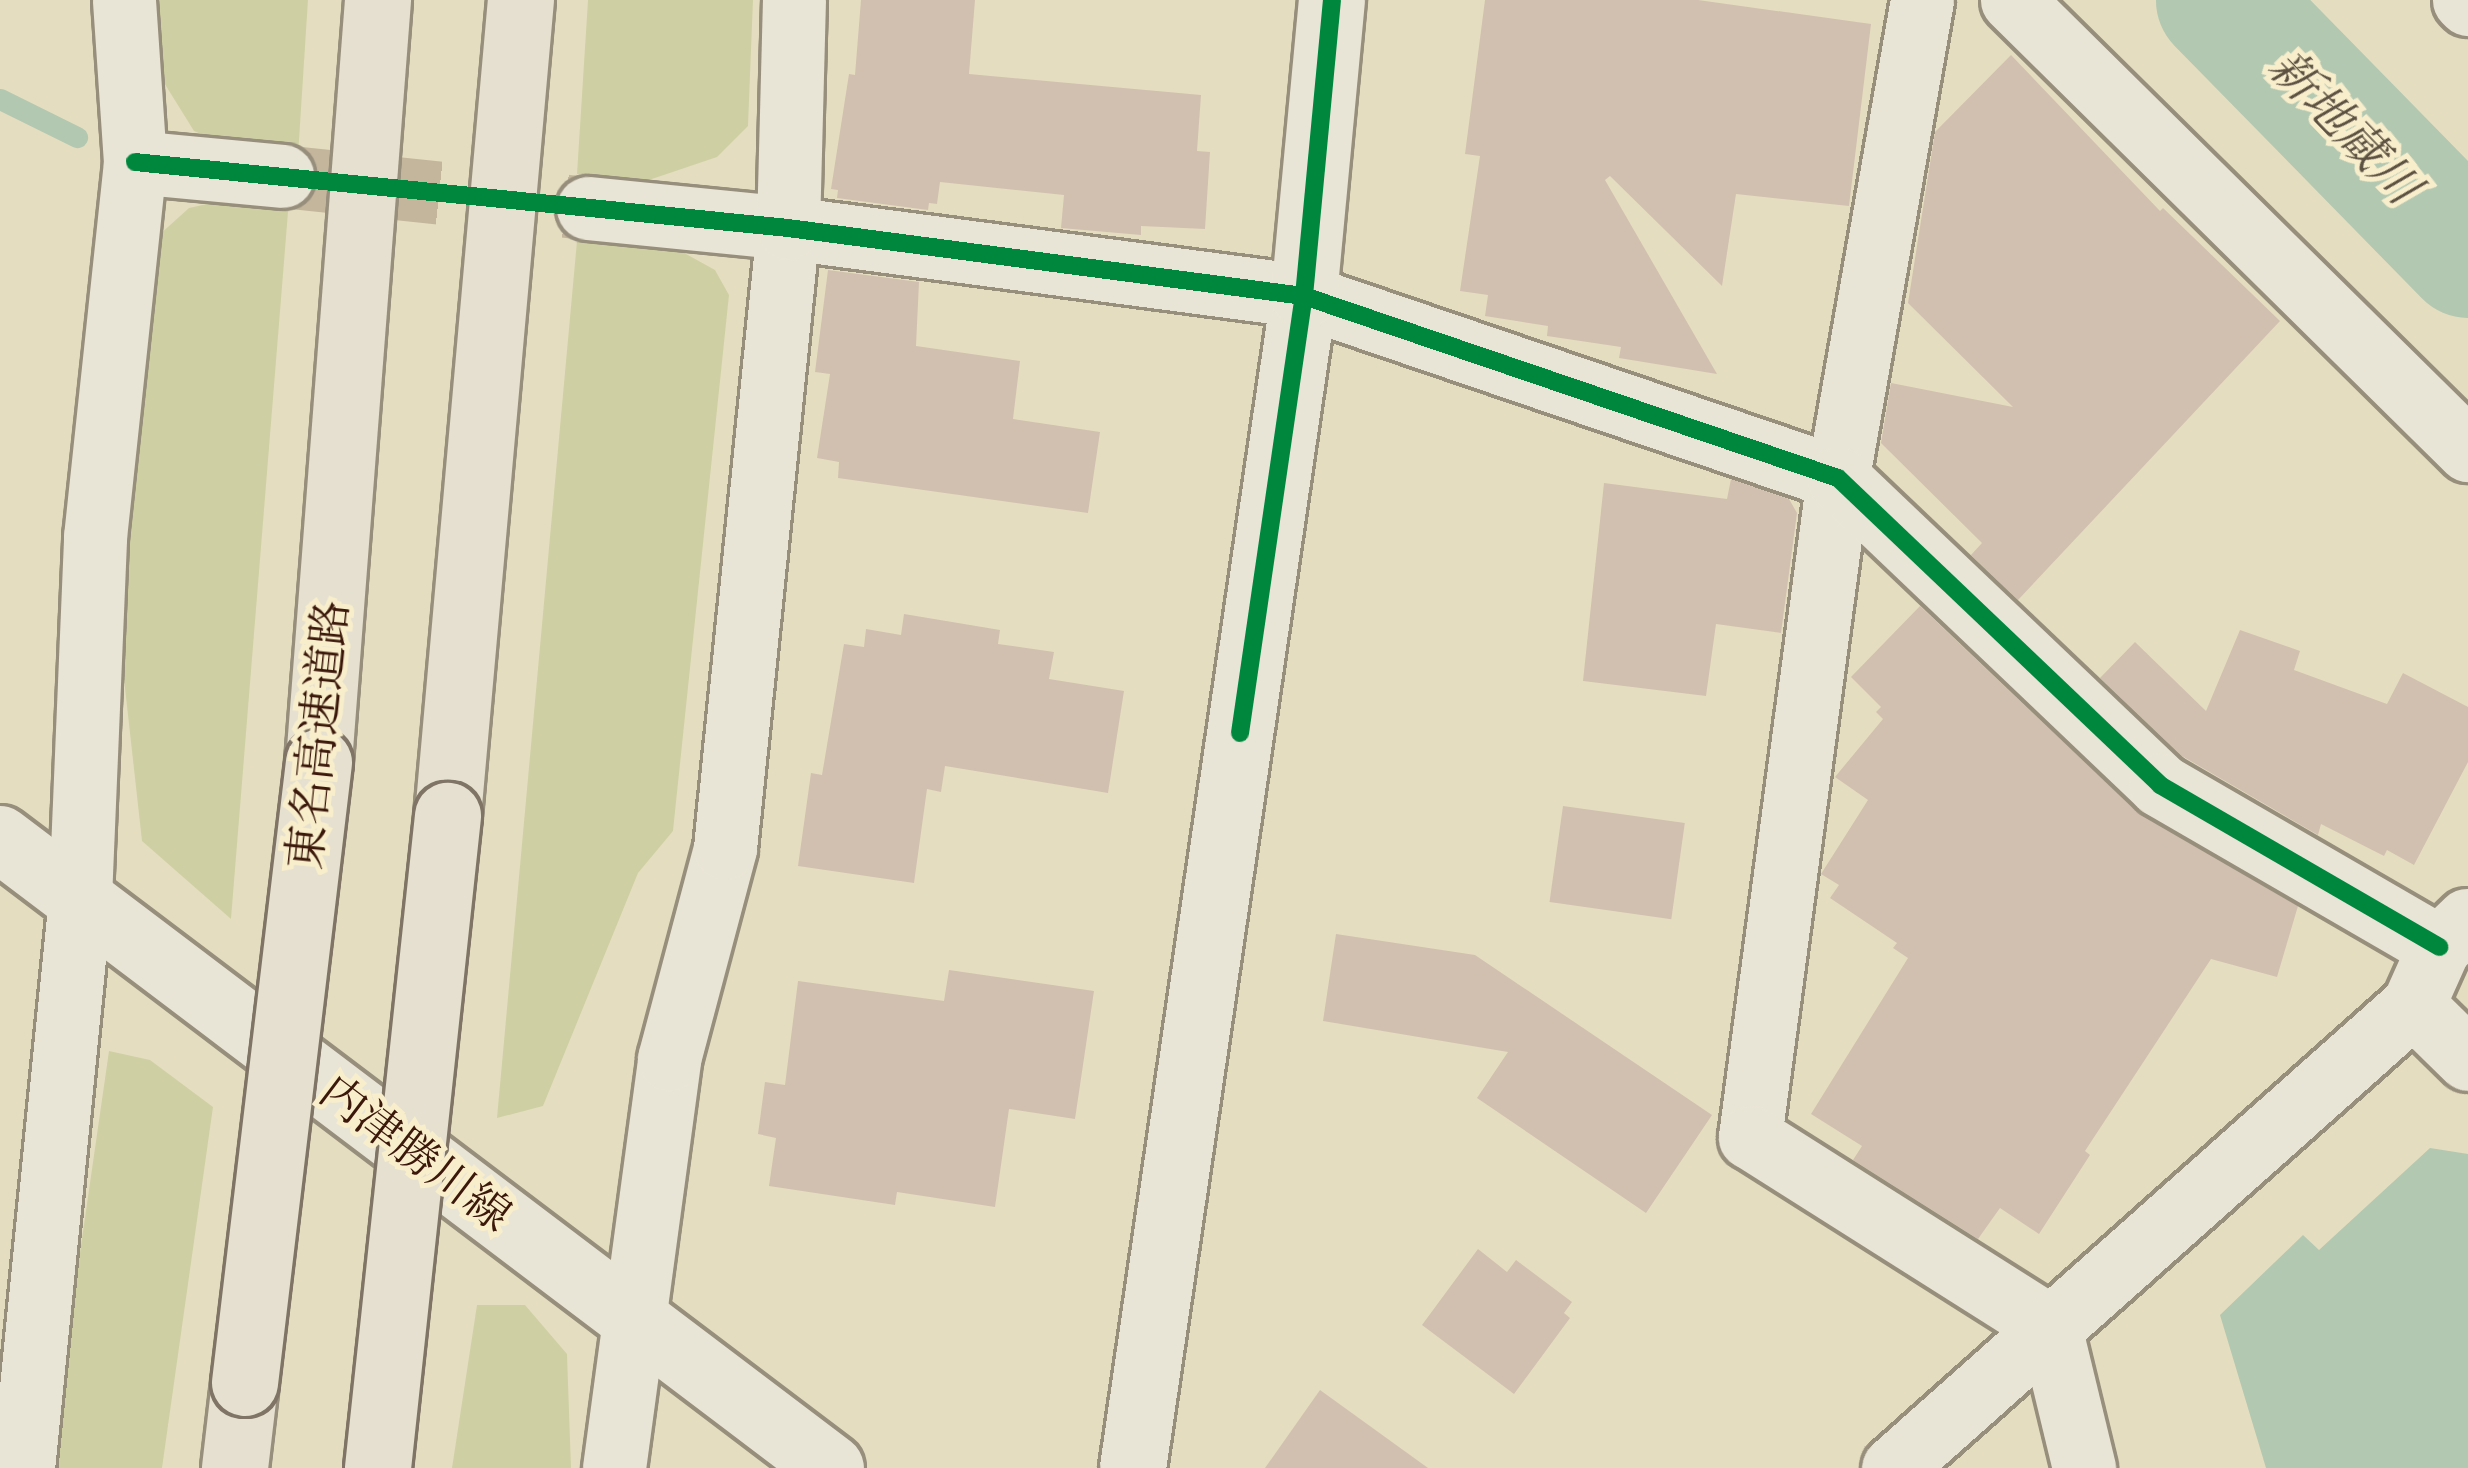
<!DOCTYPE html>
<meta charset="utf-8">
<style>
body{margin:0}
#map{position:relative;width:2468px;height:1468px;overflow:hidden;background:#e5ddc0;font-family:"IM FELL French Canon","Noto Serif JP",serif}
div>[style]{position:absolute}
.green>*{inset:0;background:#ced0a3}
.water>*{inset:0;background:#b2c8b1}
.stream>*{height:21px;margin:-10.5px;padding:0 10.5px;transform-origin:10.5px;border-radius:10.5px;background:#b2c8b1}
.river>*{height:129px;margin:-64.5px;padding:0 64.5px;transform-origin:64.5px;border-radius:64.5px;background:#b2c8b1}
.building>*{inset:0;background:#d1c0b0;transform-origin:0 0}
.minor-tunnel>*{height:63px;margin-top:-31.5px;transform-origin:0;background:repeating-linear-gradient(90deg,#c3b69c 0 63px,transparent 0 95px)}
.roads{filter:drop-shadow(3px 0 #978e7c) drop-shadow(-3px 0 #978e7c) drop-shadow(0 3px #978e7c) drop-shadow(0 -3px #978e7c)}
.minor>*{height:63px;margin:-31.5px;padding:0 31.5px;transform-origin:31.5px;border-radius:31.5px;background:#e9e5d6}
.tertiary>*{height:66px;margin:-33px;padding:0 33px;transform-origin:33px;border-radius:33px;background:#e9e5d6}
.secondary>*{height:66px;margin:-33px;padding:0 33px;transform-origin:33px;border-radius:33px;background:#e9e5d6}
.motorway>*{height:66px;margin:-33px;padding:0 33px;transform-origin:33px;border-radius:33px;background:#e5e0cf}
.bridges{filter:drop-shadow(3px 0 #7f7465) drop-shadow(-3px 0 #7f7465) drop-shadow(0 3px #7f7465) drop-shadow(0 -3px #7f7465)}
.motorway-bridge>*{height:66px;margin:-33px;padding:0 33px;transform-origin:33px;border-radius:33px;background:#e5e0cf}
.cycleway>*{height:18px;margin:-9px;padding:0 9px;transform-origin:9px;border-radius:9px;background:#00873e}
span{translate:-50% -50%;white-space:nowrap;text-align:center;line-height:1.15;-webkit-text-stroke:10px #f8eecc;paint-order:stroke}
.street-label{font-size:45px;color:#3b180a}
.water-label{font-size:48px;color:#5d5242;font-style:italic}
</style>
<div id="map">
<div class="green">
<div style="clip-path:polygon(158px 0,308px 0,298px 156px,251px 155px,194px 131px,153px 65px)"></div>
<div style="clip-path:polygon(588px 0,753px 0,748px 126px,717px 157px,649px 180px,577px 174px)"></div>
<div style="clip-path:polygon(252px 194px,289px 200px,231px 919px,142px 841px,112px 571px,138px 254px,189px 208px)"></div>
<div style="clip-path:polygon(578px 230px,668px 244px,715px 270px,729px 295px,673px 831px,638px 873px,543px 1106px,497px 1118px)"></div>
<div style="clip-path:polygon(109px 1051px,150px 1060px,213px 1107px,162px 1468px,49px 1468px)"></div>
<div style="clip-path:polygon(477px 1305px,525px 1305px,567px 1354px,571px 1468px,452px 1468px)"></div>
</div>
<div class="water">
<div style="clip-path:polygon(2430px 1148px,2468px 1154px,2468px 1468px,2266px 1468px,2220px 1315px,2303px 1235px,2319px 1250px)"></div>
</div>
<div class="stream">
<div style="left:0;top:99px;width:86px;rotate:26.3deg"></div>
</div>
<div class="river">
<div style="left:2220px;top:0;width:354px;rotate:45.6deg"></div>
</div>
<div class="building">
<div style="clip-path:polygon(861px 0,975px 0,969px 74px,1201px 95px,1197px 151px,1210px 152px,1205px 229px,1141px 226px,1141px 235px,1061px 228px,1064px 195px,940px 182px,937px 204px,929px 203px,928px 210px,837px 198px,838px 190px,831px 189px,849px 74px,855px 75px)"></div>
<div style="clip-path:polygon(1485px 0,1698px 0,1871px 24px,1849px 206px,1736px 194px,1722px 286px,1610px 176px,1605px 180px,1717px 374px,1619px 358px,1621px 347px,1547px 336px,1548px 326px,1485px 316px,1488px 295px,1460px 291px,1480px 156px,1465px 154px)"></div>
<div style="clip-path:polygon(2011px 55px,2160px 211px,2163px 208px,2280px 321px,2018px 600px,1971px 555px,1982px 543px,1881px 443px,1891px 383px,2013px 407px,1908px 303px,1935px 132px)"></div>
<div style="clip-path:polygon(828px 270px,919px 282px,916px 346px,1020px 361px,1013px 419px,1100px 432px,1088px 513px,838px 478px,839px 462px,817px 458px,830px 374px,815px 372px)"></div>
<div style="clip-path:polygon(1731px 479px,1789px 499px,1797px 513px,1781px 633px,1716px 624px,1706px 696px,1583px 681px,1604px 483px,1727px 499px)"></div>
<div style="clip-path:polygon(1920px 606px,2136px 811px,2298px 906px,2277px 977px,2211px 959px,2085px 1151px,2090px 1155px,2039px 1234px,2000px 1208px,1978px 1239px,1853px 1160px,1862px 1146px,1811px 1114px,1908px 958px,1893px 948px,1897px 943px,1830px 898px,1839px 885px,1821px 874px,1868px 800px,1835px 777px,1883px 719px,1876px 712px,1881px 707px,1851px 677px)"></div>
<div style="clip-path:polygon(904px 614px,1000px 630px,998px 644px,1054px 652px,1049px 679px,1124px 691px,1108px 793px,945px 766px,941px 792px,927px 789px,914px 883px,798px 866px,811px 773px,822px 775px,844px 644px,864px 647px,866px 629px,901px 635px)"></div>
<div style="clip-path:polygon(2240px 630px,2300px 651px,2294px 670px,2387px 704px,2403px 673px,2468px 707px,2468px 762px,2414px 865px,2387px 850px,2384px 856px,2321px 824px,2318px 835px,2182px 756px,2100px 678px,2135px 642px,2206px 711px)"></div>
<div style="left:1563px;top:806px;width:123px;height:97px;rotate:8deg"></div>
<div style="clip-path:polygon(1336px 934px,1475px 955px,1712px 1115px,1646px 1213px,1477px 1098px,1508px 1052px,1323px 1021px)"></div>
<div style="clip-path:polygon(949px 970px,1094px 991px,1075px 1119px,1009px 1109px,995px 1207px,897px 1192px,895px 1205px,769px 1186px,776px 1138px,758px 1134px,765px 1082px,785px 1085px,798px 981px,944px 1001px)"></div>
<div style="clip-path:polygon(1478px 1249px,1507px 1272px,1516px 1260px,1572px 1302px,1564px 1313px,1570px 1318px,1514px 1394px,1422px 1325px)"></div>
<div style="clip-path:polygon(1320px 1390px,1428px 1468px,1265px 1468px)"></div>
</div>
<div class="minor-tunnel">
<div style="left:282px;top:176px;width:308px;rotate:6deg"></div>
</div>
<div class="roads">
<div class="minor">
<div style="left:1922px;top:0;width:485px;rotate:100deg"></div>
<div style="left:1838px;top:478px;width:665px;rotate:97.61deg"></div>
<div style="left:1750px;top:1137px;width:355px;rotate:32.3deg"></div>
<div style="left:2050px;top:1327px;width:145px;rotate:76.4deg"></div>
<div style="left:2012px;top:0;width:641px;rotate:44.62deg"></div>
<div style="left:2464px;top:0;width:6px;rotate:45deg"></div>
<div style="left:135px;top:162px;width:148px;rotate:5.4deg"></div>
<div style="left:588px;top:208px;width:201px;rotate:5.7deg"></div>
<div style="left:788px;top:228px;width:520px;rotate:7.51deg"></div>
<div style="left:1304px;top:296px;width:564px;rotate:18.82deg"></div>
<div style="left:1838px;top:478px;width:445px;rotate:43.6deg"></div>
<div style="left:2160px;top:785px;width:323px;rotate:30.1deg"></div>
<div style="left:2413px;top:1005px;width:77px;rotate:44.5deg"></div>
<div style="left:23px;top:1468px;width:573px;rotate:-84.29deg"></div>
<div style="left:80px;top:898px;width:361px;rotate:-87.6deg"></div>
<div style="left:95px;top:537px;width:377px;rotate:-83.9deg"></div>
<div style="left:135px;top:162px;width:162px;rotate:-93.9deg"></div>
<div style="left:614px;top:1468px;width:413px;rotate:-82.3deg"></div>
<div style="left:669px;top:1059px;width:218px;rotate:-75.1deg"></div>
<div style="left:725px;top:848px;width:623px;rotate:-84.2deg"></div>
<div style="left:788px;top:228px;width:228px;rotate:-88.5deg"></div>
<div style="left:1893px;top:1468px;width:696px;rotate:-41.68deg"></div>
<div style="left:2413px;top:1005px;width:64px;rotate:-65.9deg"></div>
<div style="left:2439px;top:947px;width:39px;rotate:-44deg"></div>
</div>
<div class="tertiary">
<div style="left:1133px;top:1468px;width:1184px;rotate:-81.7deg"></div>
<div style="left:1304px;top:296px;width:297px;rotate:-84.6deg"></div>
</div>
<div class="secondary">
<div style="left:0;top:839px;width:1042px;rotate:37.12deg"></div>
</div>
<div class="motorway">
<div style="left:319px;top:762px;width:764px;rotate:-85.57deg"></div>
<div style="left:448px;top:816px;width:819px;rotate:-84.89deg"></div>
<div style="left:235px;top:1468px;width:86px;rotate:-83.3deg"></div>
</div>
</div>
<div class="bridges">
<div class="motorway-bridge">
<div style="left:245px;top:1383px;width:625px;rotate:-83.2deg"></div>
<div style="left:378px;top:1468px;width:656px;rotate:-83.87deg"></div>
</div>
</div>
<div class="cycleway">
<div style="left:135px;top:162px;width:656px;rotate:5.77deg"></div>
<div style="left:788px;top:228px;width:520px;rotate:7.51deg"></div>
<div style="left:1304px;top:296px;width:564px;rotate:18.82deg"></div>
<div style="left:1838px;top:478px;width:445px;rotate:43.6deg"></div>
<div style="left:2160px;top:785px;width:323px;rotate:30.1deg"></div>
<div style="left:1240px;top:733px;width:442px;rotate:-81.7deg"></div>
<div style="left:1304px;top:296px;width:297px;rotate:-84.6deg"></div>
</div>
<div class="street-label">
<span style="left:319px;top:735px;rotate:-84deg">東名高速道路</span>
<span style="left:415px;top:1154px;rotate:37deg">内津勝川線</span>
</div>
<div class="water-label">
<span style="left:2344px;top:127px;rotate:46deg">新地蔵川</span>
</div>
</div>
